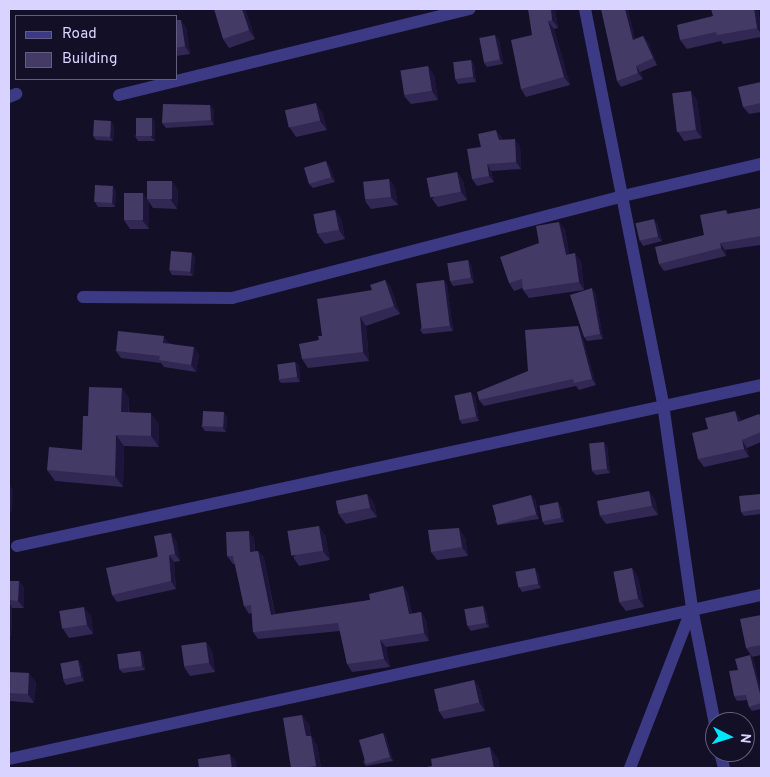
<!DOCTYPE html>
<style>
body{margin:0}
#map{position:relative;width:770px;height:777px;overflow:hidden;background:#130f26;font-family:Overpass,sans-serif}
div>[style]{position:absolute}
.street>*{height:12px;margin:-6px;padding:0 6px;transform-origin:6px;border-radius:6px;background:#3d3a85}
.wall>*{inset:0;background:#312854}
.shaded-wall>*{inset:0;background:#1d163a}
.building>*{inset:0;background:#433a66;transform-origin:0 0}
span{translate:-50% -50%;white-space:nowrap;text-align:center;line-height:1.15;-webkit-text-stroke:4.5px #130f26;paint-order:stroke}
.frame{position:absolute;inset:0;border:10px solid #d9d4ff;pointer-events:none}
.legend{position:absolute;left:15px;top:15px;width:162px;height:65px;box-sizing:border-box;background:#130f26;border:1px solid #625e7d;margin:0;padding:6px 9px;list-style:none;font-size:15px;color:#d9d4ff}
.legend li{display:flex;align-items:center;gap:10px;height:25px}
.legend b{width:25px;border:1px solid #625e7d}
.north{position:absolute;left:705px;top:712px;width:50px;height:50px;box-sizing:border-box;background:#130f26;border:1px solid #625e7d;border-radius:50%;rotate:95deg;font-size:14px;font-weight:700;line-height:20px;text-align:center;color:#d9d4ff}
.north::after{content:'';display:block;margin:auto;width:18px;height:22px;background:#00e5ff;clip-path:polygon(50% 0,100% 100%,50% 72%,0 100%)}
</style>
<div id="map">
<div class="street">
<div style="left:585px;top:9px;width:403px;rotate:78.8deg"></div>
<div style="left:663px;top:404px;width:206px;rotate:81.9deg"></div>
<div style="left:692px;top:608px;width:118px;rotate:78.8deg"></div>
<div style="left:119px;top:95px;width:361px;rotate:-13.8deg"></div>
<div style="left:9px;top:97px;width:8px;rotate:-23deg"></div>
<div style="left:83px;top:297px;width:149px;rotate:0.4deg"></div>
<div style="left:232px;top:298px;width:404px;rotate:-14.6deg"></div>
<div style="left:623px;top:196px;width:142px;rotate:-13.1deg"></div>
<div style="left:17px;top:546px;width:761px;rotate:-12.21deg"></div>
<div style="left:720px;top:752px;width:16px;rotate:76deg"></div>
<div style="left:9px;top:759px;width:770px;rotate:-12.3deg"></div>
<div style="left:630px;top:768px;width:172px;rotate:-68.8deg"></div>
</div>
<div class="wall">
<div style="clip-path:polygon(245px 9px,255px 39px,229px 48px,223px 39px)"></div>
<div style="clip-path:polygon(758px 9px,761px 27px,761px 37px,723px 44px,721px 41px,687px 49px,680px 40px,713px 16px)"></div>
<div style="clip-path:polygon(555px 10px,558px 28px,554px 29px,570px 85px,526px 97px,521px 89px,532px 35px)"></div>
<div style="clip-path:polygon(176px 20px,186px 27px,190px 54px,176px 56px)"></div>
<div style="clip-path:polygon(643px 36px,648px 42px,657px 65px,640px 72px,643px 79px,621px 87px,617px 81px,635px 39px)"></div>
<div style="clip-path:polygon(499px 40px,503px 64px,487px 67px,484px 63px)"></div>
<div style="clip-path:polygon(471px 60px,474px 65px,476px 82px,458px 84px,455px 79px)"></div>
<div style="clip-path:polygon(428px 66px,434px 75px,438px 100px,411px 104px,404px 96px)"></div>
<div style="clip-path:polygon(761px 82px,761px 112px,749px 114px,743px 107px)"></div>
<div style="clip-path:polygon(697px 100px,702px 138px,684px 141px,678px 132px)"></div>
<div style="clip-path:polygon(210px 105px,214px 110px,214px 125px,166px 128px,162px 123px)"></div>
<div style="clip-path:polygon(322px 112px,327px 130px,296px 137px,290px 128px)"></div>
<div style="clip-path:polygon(152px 118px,155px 123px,155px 141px,138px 141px,135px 136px)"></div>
<div style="clip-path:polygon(114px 126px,113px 141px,96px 140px,93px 136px)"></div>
<div style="clip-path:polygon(501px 136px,502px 140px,520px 146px,521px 169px,491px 171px,494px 182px,477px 186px,472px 179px,481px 147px)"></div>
<div style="clip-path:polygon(329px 165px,335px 182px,313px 188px,309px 184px)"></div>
<div style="clip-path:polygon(457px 172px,463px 181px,467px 200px,438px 207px,432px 199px)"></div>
<div style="clip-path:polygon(389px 179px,395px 188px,398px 205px,371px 209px,365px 201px)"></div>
<div style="clip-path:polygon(172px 181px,178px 190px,177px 209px,153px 208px,149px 202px,149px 229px,130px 229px,124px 220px,147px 199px)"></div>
<div style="clip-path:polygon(116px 190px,115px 207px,98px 207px,95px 202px)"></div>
<div style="clip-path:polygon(761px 208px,761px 245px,725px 250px,726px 256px,664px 271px,659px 264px,704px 235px,726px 210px,728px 214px)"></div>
<div style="clip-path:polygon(335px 210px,341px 219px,345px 239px,325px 244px,318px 235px)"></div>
<div style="clip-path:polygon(657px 223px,662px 241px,643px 246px,640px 241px)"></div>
<div style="clip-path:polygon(565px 229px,569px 254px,581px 261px,584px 290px,529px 298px,523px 290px,523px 288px,514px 291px,509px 283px,539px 243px)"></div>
<div style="clip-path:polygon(195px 257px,193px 276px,172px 275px,169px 270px)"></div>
<div style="clip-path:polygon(468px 260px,471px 265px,474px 283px,453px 286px,450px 281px)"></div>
<div style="clip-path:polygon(385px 280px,391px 288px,400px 314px,366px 326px,369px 361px,308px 368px,302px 359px,322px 336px,372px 290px)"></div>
<div style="clip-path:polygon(444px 280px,447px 285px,453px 331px,423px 334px,420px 330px)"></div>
<div style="clip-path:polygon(595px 292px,603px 339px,587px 341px,584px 337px)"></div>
<div style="clip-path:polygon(578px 326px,596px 385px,579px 390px,576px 386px,484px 406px,479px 400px,528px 371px)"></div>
<div style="clip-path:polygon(169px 343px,199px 354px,196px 372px,164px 367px,161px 363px,121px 358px,116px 351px)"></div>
<div style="clip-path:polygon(295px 362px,299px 366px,300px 382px,281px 383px,278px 379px)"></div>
<div style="clip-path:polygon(475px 396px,479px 421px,462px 424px,459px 419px)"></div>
<div style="clip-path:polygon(129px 398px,129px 412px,159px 424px,159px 447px,124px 446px,123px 487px,55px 481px,47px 470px,82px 450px,88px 416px)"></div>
<div style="clip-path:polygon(735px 411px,741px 421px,759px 414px,761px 416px,761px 442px,747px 448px,749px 457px,704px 467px,698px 459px,708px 429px)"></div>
<div style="clip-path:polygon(227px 417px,226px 432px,205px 431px,201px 426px)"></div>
<div style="clip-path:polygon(607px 446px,610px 473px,596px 475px,592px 471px)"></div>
<div style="clip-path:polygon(649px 491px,655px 500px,658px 515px,606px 524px,600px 516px)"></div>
<div style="clip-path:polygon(367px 494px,374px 503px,377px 517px,346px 524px,339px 515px)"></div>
<div style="clip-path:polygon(761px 494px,761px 514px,744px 516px,741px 512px)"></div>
<div style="clip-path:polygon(535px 499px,539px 519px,498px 525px,495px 521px)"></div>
<div style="clip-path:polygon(561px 506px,564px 522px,545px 525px,542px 521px)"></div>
<div style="clip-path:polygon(325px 535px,330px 560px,299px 566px,293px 557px)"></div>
<div style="clip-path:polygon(465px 537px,468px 556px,437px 560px,431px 552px)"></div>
<div style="clip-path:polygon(254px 538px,255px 551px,258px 551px,264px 558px,275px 614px,370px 600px,403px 586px,408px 594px,412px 614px,421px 612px,426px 620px,429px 641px,386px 647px,390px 667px,352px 672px,347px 664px,340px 631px,258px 639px,253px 632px,252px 613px,249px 614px,244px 606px,235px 564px,233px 564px,227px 556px)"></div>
<div style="clip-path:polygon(176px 540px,180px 561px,174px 562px,176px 589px,117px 602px,112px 595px)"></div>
<div style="clip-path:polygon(632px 568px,638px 577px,644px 607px,626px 611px,619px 602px)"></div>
<div style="clip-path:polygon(538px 573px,541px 588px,522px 592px,519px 587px)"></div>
<div style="clip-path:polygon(9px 581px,19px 581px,24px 588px,24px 608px,12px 608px,11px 636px,9px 636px)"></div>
<div style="clip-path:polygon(483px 606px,486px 611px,489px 627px,471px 631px,468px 627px)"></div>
<div style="clip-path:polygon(761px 615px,761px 655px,752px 657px,746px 648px)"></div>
<div style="clip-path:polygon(91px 616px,93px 634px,69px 638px,63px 629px)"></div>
<div style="clip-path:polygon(206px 642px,212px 651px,215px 672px,190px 676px,184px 667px)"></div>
<div style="clip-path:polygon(140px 651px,143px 655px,145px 670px,123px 673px,119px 669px)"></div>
<div style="clip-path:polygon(750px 655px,753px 659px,761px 691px,761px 709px,752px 711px,749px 707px,747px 700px,737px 701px,734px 696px,738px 670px)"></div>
<div style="clip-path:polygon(78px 660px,81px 664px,84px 681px,66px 685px,63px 680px)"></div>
<div style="clip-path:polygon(9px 672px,36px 682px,34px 703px,9px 701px)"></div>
<div style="clip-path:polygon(474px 680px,480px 689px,485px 711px,444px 719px,438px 710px)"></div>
<div style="clip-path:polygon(309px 724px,311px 736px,317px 745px,321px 768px,291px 768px)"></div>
<div style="clip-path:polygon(383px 733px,386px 737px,393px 761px,366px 766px,363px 762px)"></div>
</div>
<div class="shaded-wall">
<div style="clip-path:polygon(242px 9px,245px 9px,255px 39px,249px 30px)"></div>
<div style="clip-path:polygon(551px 9px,555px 9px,555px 10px,558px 28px,552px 20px)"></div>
<div style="clip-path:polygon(625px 9px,628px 9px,637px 46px,633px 40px)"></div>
<div style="clip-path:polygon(754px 9px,758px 9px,761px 27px,761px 34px,757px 28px)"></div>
<div style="clip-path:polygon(181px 20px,186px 27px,190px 54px,185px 46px)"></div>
<div style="clip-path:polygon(548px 21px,554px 29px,570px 85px,564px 77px)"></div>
<div style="clip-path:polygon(495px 35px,499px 40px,503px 64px,500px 60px)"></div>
<div style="clip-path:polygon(643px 36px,648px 42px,657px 65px,653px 58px)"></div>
<div style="clip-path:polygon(471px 60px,474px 65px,476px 82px,473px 77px)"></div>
<div style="clip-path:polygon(428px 66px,434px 75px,438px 100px,432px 91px)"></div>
<div style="clip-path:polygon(636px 66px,640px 72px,643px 79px,638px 73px)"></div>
<div style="clip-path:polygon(691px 91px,697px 100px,702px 138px,696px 130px)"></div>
<div style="clip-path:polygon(316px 103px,322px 112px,327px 130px,320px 121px)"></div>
<div style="clip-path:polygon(210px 105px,214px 110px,214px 125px,211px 120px)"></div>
<div style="clip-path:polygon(152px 118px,155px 123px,155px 141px,151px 137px)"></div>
<div style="clip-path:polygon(111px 121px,114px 126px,113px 141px,110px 137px)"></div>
<div style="clip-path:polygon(496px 130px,501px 136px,503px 147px,499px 140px)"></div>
<div style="clip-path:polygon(515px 139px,520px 146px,521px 169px,516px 162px)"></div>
<div style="clip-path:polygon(326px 161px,329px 165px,335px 182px,331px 177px)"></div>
<div style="clip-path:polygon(487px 164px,491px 171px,494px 182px,489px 176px)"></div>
<div style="clip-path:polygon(457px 172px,463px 181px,467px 200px,461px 192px)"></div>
<div style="clip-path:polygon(389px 179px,395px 188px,398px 205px,391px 197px)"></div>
<div style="clip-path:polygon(172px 181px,178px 190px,177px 209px,171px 200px)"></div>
<div style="clip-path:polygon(113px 186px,116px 190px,115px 207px,112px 203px)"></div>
<div style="clip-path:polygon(143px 193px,149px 202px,149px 229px,142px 220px)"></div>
<div style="clip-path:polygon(335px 210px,341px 219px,345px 239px,339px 230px)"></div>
<div style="clip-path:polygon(654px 219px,657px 223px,662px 241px,658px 237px)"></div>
<div style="clip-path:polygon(559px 222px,565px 229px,571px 262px,566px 255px)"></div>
<div style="clip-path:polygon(720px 243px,725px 250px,726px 256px,721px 248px)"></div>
<div style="clip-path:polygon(192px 253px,195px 257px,193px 276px,190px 272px)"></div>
<div style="clip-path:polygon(575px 253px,581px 261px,584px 290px,579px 282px)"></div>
<div style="clip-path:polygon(468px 260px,471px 265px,474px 283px,471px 278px)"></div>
<div style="clip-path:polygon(385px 280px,391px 288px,400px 314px,394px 306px)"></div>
<div style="clip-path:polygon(444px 280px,447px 285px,453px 331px,450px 326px)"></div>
<div style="clip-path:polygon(592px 288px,595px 292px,603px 339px,600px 334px)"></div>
<div style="clip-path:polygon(360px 317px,366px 326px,369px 361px,363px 352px)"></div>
<div style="clip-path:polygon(578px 326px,582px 333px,596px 385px,592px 379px)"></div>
<div style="clip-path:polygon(164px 336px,169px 343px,168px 350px,163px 343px)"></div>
<div style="clip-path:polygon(194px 347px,199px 354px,196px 372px,191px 365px)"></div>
<div style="clip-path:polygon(295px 362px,299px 366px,300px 382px,297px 377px)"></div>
<div style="clip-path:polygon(122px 388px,129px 398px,128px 423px,121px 412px)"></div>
<div style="clip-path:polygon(471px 392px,475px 396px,479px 421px,476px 416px)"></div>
<div style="clip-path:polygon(735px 411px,741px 419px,743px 430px,738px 422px)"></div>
<div style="clip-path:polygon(224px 412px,227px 417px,226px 432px,223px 428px)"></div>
<div style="clip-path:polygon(151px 413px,159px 424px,159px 447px,151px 436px)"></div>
<div style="clip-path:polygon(116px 435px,124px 446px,123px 487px,115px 476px)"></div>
<div style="clip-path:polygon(742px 440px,747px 448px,749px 457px,744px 449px)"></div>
<div style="clip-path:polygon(604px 442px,607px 446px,610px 473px,607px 469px)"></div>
<div style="clip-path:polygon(10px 485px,13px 490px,12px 513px,9px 509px)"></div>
<div style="clip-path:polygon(649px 491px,655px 500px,658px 515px,652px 506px)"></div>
<div style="clip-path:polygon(367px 494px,374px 503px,377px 517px,370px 508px)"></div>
<div style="clip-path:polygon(531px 495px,535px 499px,539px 519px,536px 514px)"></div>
<div style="clip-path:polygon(558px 502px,561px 506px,564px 522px,561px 518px)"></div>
<div style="clip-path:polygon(319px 526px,325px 535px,330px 560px,323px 551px)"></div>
<div style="clip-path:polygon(459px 528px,465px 537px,468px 556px,462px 547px)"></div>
<div style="clip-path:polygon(249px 531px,254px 538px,255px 559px,250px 552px)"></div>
<div style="clip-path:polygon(171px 533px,176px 540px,180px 561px,175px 554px)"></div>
<div style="clip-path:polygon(258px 551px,264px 558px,276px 623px,271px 615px)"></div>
<div style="clip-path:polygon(169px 555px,174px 562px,176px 589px,171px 581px)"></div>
<div style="clip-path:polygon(535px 568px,538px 573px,541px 588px,538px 584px)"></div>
<div style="clip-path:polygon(632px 568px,638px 577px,644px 607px,638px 598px)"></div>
<div style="clip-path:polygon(19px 581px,24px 588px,24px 608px,18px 601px)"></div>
<div style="clip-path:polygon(403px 586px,408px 594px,414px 622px,409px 614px)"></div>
<div style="clip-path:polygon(9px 602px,12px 608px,11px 636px,9px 632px)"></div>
<div style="clip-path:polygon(483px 606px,486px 611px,489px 627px,486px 623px)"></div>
<div style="clip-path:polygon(84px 607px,91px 616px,93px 634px,87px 625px)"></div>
<div style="clip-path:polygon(421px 612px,426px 620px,429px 641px,424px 633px)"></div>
<div style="clip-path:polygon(380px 640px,386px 647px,390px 667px,384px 659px)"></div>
<div style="clip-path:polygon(206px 642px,212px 651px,215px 672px,209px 663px)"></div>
<div style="clip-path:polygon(140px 651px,143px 655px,145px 670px,142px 666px)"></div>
<div style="clip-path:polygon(750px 655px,753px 659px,761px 691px,761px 698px)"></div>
<div style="clip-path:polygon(78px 660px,81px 664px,84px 681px,81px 676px)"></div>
<div style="clip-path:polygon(29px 673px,36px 682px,34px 703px,28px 694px)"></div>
<div style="clip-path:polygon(474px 680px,480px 689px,485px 711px,479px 702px)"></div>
<div style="clip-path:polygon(302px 715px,309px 724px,312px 745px,306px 736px)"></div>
<div style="clip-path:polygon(383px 733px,386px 737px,393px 761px,390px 757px)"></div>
<div style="clip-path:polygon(311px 736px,317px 745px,321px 768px,317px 768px,316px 766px)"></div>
<div style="clip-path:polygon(490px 747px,498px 758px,500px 768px,494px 768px)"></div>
<div style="clip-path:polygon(230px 754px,236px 761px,237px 768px,232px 768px)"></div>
</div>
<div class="building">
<div style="clip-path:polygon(214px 9px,242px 9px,249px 30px,223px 39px)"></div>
<div style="clip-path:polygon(528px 9px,551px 9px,552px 20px,548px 21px,564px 77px,521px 89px,511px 40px,532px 35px)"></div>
<div style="clip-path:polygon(601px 9px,625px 9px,633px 40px,643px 36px,653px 58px,636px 66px,638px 73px,617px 81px)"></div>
<div style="clip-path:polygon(711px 9px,754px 9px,757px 28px,717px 35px,716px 32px,680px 40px,677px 25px,713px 16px)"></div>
<div style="clip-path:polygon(176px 20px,181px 20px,185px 46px,176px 48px)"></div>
<div style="left:495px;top:35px;width:25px;height:16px;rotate:79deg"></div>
<div style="left:471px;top:60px;width:17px;height:18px;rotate:83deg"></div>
<div style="left:428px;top:66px;width:25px;height:28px;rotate:81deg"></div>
<div style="clip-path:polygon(761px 82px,761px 103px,743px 107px,738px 87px)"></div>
<div style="left:691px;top:91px;width:39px;height:19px;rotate:83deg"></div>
<div style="left:316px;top:103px;width:18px;height:32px;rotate:77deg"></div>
<div style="clip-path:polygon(163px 104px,210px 105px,211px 120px,162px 123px)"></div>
<div style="left:136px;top:118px;width:16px;height:18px"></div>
<div style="left:94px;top:120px;width:17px;height:16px;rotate:3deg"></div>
<div style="clip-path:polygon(496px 130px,499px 140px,515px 139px,516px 162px,487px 164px,489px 176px,472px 179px,467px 149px,481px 147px,478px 134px)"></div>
<div style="left:326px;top:161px;width:17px;height:23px;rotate:73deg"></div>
<div style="left:457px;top:172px;width:20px;height:31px;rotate:79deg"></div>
<div style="left:389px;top:179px;width:18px;height:26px;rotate:84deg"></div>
<div style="left:147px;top:181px;width:25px;height:18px"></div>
<div style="left:95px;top:185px;width:18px;height:17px;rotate:3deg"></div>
<div style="left:124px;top:193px;width:19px;height:27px"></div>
<div style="clip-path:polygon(761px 208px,761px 236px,720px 243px,721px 248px,659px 264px,655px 247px,704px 235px,700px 215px,726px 210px,727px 214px)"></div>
<div style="left:335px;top:210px;width:20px;height:22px;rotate:79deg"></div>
<div style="left:654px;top:219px;width:18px;height:19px;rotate:77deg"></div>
<div style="clip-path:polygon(559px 222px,566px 255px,575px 253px,579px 282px,523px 290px,522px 279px,509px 283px,500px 257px,539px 243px,536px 226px)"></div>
<div style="left:171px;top:251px;width:21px;height:19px;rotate:5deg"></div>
<div style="left:468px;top:260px;width:18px;height:21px;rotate:81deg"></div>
<div style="clip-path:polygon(385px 280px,394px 306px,360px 317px,363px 352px,302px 359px,299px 344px,319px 340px,318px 336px,322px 336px,317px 299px,372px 290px,370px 285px)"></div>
<div style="left:444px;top:280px;width:46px;height:28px;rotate:83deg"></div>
<div style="clip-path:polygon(592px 288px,600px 334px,584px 337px,570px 295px)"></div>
<div style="clip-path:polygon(578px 326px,592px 379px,574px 383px,573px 379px,479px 400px,477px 392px,528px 371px,525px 330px)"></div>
<div style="clip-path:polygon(118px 331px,164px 336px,163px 343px,194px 347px,191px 365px,159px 360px,160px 356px,116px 351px)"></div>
<div style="left:295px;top:362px;width:15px;height:18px;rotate:82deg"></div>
<div style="clip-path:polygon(89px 387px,122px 388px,121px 412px,151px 413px,151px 436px,116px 435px,115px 476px,47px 470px,49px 447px,82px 450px,83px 416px,88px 416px)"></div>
<div style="left:471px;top:392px;width:25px;height:17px;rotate:78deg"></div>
<div style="left:203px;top:411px;width:21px;height:15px;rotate:3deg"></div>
<div style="clip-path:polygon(735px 411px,738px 422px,759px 414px,761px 419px,761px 432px,742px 440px,744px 449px,698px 459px,692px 433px,708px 429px,705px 418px)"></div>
<div style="left:604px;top:442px;width:27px;height:15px;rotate:84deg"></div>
<div style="clip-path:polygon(9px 485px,10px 485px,9px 509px)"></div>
<div style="left:649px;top:491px;width:15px;height:53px;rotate:79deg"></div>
<div style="left:367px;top:494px;width:14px;height:32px;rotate:78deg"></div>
<div style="clip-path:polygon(761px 494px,761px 509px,741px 512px,739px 496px)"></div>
<div style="left:531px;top:495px;width:20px;height:40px;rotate:75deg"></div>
<div style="left:558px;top:502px;width:16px;height:19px;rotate:79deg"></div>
<div style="left:319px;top:526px;width:25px;height:32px;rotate:81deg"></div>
<div style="clip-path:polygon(459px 528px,462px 547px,431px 552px,428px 530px)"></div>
<div style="clip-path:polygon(249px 531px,250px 552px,258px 551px,271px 615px,370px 600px,369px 594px,403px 586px,409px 614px,421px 612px,424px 633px,380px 640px,384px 659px,347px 664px,338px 623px,253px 632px,251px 605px,244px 606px,233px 556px,227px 556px,226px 532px)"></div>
<div style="clip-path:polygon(171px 533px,175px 554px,169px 555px,171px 581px,112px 595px,106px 568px,158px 557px,154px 536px)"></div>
<div style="left:535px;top:568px;width:16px;height:20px;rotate:79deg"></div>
<div style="left:632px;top:568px;width:31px;height:19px;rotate:79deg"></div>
<div style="clip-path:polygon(9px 581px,19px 581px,18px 601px,9px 600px)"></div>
<div style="left:483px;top:606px;width:17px;height:19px;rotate:80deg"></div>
<div style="left:84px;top:607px;width:18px;height:25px;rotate:81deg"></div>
<div style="clip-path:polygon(761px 615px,761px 645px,746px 648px,740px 619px)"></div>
<div style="left:206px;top:642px;width:21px;height:25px;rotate:82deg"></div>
<div style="left:140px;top:651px;width:15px;height:23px;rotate:82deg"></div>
<div style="clip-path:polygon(750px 655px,761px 698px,761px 703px,749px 707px,746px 695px,734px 696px,729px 671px,738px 670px,735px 659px)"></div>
<div style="left:78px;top:660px;width:16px;height:18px;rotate:79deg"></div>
<div style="left:9px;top:672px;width:20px;height:21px;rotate:3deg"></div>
<div style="left:474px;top:680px;width:23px;height:41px;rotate:77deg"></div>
<div style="clip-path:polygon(302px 715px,306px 736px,311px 736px,316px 766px,299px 768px,291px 768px,283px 718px)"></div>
<div style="left:383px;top:733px;width:25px;height:25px;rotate:74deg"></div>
<div style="clip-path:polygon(490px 747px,494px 768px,421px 768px,432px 766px,431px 759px)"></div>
<div style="clip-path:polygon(230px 754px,232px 768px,199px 768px,198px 759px)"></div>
</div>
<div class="frame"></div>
<ul class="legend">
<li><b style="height:6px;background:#3d3a85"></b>Road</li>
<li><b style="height:14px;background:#433a66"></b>Building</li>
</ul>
<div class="north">N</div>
</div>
